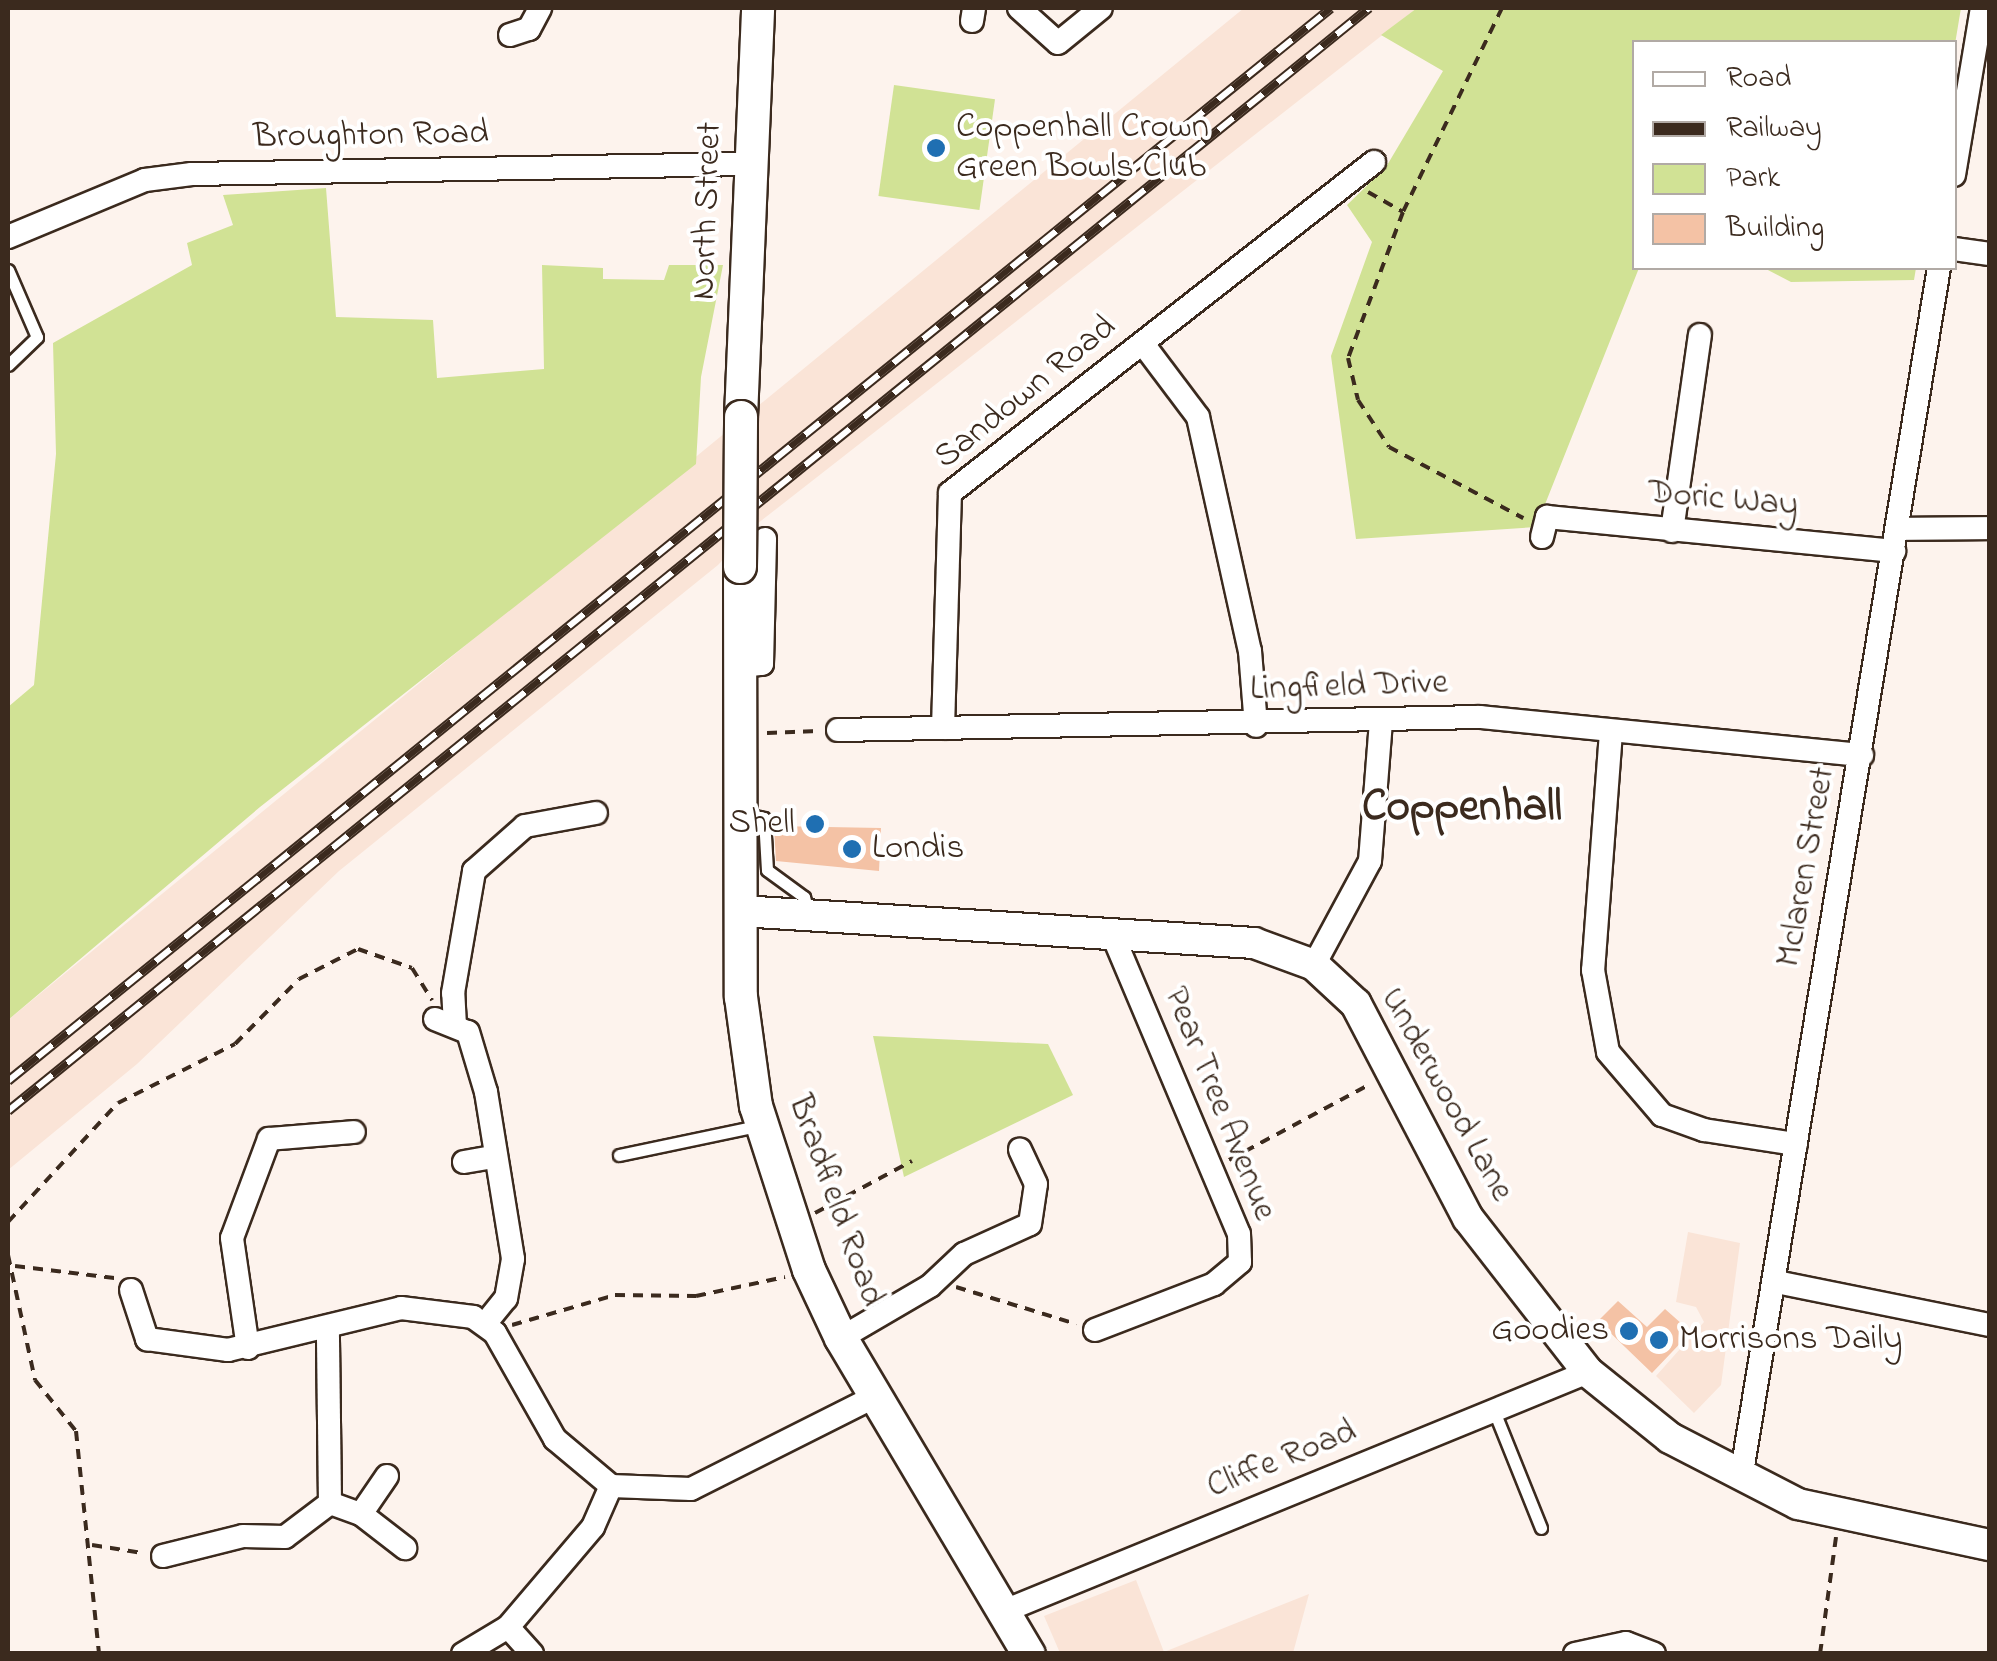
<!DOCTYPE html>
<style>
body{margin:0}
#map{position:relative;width:1997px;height:1661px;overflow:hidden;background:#fdf3ed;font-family:"Indie Flower",sans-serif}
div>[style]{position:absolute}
.built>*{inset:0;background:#fae4d7}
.green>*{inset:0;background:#d1e295;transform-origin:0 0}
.building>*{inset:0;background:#f4c2a5}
.path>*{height:4px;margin-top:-2px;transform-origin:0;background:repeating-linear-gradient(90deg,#3b2a1e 0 10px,transparent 0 18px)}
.roads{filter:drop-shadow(2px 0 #3b2a1e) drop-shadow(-2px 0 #3b2a1e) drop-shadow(0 2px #3b2a1e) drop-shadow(0 -2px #3b2a1e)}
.service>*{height:11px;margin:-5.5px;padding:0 5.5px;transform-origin:5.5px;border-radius:5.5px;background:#fff}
.minor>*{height:22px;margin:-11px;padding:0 11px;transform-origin:11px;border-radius:11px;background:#fff}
.tertiary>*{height:30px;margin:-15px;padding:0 15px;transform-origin:15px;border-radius:15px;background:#fff}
.secondary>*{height:32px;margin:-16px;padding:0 16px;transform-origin:16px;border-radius:16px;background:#fff}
.rail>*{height:10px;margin-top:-5px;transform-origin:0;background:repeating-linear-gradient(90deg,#fff 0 19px,#3b2a1e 0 38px);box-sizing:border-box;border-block:2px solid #3b2a1e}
.bridges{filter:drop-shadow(2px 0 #3b2a1e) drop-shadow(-2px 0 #3b2a1e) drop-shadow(0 2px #3b2a1e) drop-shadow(0 -2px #3b2a1e)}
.secondary-bridge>*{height:32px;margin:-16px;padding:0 16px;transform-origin:16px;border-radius:16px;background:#fff}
.dots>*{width:28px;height:28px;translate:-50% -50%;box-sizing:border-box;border:5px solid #fff;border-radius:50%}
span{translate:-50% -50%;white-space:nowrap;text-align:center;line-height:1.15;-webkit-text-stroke:8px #fff;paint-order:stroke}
.poi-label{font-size:35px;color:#3b2a1e}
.left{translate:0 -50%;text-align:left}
.right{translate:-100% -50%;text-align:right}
.street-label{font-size:35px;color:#3b2a1e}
.district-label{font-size:45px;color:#3b2a1e;font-weight:700}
.frame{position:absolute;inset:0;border:10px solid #3b2a1e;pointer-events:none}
.legend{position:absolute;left:1632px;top:40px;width:325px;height:230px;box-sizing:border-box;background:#fff;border:2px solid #b1aaa5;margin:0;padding:12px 18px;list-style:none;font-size:30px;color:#3b2a1e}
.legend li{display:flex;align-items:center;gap:20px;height:50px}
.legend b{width:50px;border:2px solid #b1aaa5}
</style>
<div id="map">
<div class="built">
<div style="clip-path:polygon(1244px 8px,1417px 8px,757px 524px,718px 565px,339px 871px,137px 1064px,8px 1170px,8px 1020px)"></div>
<div style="clip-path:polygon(1688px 1232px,1740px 1243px,1721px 1385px,1694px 1413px,1656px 1376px,1704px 1322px,1696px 1307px,1676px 1302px)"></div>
<div style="clip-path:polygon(1136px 1580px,1164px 1652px,1309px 1594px,1293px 1653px,1060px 1653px,1044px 1616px)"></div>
</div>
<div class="green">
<div style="clip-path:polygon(1417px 8px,1961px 8px,1955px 44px,1634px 42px,1639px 268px,1536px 527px,1356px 539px,1331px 356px,1372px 242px,1347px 205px,1386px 167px,1443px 71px,1381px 35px)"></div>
<div style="left:894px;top:85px;width:102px;height:112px;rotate:8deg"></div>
<div style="clip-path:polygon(326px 188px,336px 317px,433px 320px,437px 378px,544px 369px,542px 265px,603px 268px,603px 279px,664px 280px,669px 265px,723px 265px,701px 377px,696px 464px,260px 807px,8px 1020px,8px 707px,34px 685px,56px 454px,53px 343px,192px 265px,187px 243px,233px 225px,223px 195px)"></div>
<div style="clip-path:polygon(1764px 268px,1916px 268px,1914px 280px,1791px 282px)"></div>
<div style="clip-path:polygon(873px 1036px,1048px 1044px,1073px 1095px,904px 1177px)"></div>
</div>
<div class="building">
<div style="clip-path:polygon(774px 826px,881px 828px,879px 871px,776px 861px)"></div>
<div style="clip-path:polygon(1618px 1301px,1647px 1327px,1665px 1309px,1691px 1332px,1652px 1373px,1598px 1321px)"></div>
</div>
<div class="path">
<div style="left:1502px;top:8px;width:227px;rotate:115.9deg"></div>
<div style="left:1403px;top:212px;width:156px;rotate:110.6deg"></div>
<div style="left:1348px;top:358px;width:43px;rotate:76.6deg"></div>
<div style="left:1358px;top:400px;width:56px;rotate:56.6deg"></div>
<div style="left:1389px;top:447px;width:152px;rotate:27.9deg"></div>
<div style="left:1368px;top:192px;width:40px;rotate:29.7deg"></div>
<div style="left:767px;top:733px;width:51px;rotate:-2.2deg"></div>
<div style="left:1229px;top:1160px;width:160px;rotate:-28.3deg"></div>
<div style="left:815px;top:1213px;width:110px;rotate:-28.2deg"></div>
<div style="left:8px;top:1222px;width:162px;rotate:-47.3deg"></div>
<div style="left:118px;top:1103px;width:131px;rotate:-26.8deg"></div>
<div style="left:235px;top:1044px;width:91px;rotate:-45.4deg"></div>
<div style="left:299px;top:979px;width:66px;rotate:-27deg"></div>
<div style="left:358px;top:949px;width:57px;rotate:19.4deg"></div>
<div style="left:412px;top:968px;width:38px;rotate:58deg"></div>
<div style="left:8px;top:1255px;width:128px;rotate:77.8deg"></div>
<div style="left:35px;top:1380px;width:65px;rotate:51.2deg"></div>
<div style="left:76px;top:1431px;width:224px;rotate:84.1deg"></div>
<div style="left:15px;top:1266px;width:100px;rotate:6.9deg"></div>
<div style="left:956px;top:1287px;width:126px;rotate:17.1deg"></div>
<div style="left:512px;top:1325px;width:107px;rotate:-16.2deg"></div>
<div style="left:615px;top:1295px;width:81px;rotate:0.7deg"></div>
<div style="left:696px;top:1296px;width:91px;rotate:-12.1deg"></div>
<div style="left:92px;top:1545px;width:51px;rotate:9.1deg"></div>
<div style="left:1820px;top:1654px;width:118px;rotate:-82.2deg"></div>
</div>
<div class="roads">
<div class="service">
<div style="left:8px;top:270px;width:73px;rotate:66.6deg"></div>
<div style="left:37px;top:337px;width:40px;rotate:136deg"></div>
<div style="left:745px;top:814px;width:19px;rotate:12deg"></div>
<div style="left:764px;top:818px;width:52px;rotate:86.7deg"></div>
<div style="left:767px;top:870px;width:46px;rotate:36.1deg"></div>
<div style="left:804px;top:897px;width:17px;rotate:73deg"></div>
<div style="left:619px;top:1155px;width:141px;rotate:-11.9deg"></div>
<div style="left:1494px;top:1411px;width:126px;rotate:68.1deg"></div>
</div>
<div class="minor">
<div style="left:1019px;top:8px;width:52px;rotate:41.9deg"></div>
<div style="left:1058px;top:43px;width:55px;rotate:-39.1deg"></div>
<div style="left:972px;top:21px;width:13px;rotate:-81deg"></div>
<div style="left:510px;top:35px;width:20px;rotate:-18deg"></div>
<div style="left:529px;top:29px;width:24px;rotate:-62deg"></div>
<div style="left:1954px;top:175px;width:169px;rotate:-80.5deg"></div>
<div style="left:8px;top:237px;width:148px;rotate:-22.6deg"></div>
<div style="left:145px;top:180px;width:47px;rotate:-7.3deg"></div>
<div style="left:192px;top:174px;width:556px;rotate:-1.03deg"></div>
<div style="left:1954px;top:249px;width:36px;rotate:8deg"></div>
<div style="left:1143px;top:344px;width:91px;rotate:53deg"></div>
<div style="left:1198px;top:417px;width:240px;rotate:77.5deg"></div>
<div style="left:1250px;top:651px;width:75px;rotate:85.4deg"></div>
<div style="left:1898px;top:529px;width:92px;rotate:-0.6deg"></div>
<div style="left:1672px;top:531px;width:198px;rotate:-81.9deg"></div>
<div style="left:1542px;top:537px;width:21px;rotate:-76deg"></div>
<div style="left:1547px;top:517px;width:349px;rotate:5.6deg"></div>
<div style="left:742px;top:666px;width:20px;rotate:-6deg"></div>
<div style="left:762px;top:664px;width:125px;rotate:-88.6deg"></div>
<div style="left:943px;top:728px;width:235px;rotate:-88.3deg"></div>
<div style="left:950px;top:493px;width:538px;rotate:-37.98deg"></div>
<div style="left:838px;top:730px;width:642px;rotate:-1.16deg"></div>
<div style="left:1480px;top:717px;width:384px;rotate:5.7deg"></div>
<div style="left:1611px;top:732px;width:239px;rotate:94.3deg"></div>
<div style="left:1593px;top:970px;width:83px;rotate:79.6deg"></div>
<div style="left:1608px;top:1052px;width:83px;rotate:49.4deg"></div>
<div style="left:1662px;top:1115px;width:45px;rotate:19.7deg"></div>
<div style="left:1704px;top:1130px;width:93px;rotate:8.7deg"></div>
<div style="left:1314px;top:965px;width:118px;rotate:-61.7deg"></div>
<div style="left:1370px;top:861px;width:141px;rotate:-85.5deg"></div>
<div style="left:435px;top:1019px;width:35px;rotate:22deg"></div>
<div style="left:468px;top:1032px;width:63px;rotate:73.3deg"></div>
<div style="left:486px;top:1092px;width:169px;rotate:80.8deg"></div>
<div style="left:513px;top:1259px;width:40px;rotate:100deg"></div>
<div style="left:506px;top:1298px;width:32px;rotate:129deg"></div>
<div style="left:455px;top:1026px;width:33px;rotate:-93deg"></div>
<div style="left:453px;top:993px;width:124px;rotate:-80.2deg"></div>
<div style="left:474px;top:871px;width:68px;rotate:-41.4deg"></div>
<div style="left:525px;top:826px;width:72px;rotate:-10.4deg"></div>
<div style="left:464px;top:1162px;width:27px;rotate:-10deg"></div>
<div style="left:1776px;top:1282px;width:218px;rotate:11.4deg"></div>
<div style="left:131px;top:1290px;width:52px;rotate:71.9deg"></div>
<div style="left:147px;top:1339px;width:82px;rotate:7.7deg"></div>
<div style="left:228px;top:1350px;width:178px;rotate:-13.6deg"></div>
<div style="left:401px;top:1308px;width:73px;rotate:7.1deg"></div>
<div style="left:473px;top:1317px;width:27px;rotate:36deg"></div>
<div style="left:495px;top:1333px;width:122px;rotate:60.5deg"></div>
<div style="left:555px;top:1439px;width:73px;rotate:40deg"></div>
<div style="left:611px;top:1486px;width:80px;rotate:2.1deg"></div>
<div style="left:691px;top:1489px;width:207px;rotate:-26.7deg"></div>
<div style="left:1095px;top:1330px;width:128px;rotate:-21.1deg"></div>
<div style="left:1214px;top:1284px;width:34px;rotate:-40deg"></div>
<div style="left:1240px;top:1262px;width:28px;rotate:-92deg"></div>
<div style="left:1239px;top:1234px;width:324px;rotate:-112.9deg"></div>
<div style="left:841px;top:1338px;width:103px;rotate:-30.3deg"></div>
<div style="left:930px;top:1286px;width:47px;rotate:-43.3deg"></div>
<div style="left:964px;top:1254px;width:72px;rotate:-24.4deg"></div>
<div style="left:1030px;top:1224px;width:40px;rotate:-81.5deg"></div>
<div style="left:1036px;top:1184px;width:38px;rotate:-115deg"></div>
<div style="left:248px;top:1348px;width:111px;rotate:-98.3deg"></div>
<div style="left:232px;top:1238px;width:106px;rotate:-69.5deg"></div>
<div style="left:269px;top:1139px;width:85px;rotate:-4.7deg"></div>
<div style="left:1741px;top:1478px;width:1226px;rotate:-80.71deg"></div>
<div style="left:330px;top:1503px;width:33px;rotate:20deg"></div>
<div style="left:361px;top:1514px;width:56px;rotate:37.7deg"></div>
<div style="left:361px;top:1514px;width:46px;rotate:-55.6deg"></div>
<div style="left:163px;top:1556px;width:82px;rotate:-14deg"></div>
<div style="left:243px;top:1536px;width:42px;rotate:1.4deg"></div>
<div style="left:285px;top:1537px;width:56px;rotate:-37.1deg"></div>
<div style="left:330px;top:1503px;width:176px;rotate:-90.7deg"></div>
<div style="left:1002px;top:1612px;width:633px;rotate:-22.27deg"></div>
<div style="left:508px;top:1627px;width:36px;rotate:48deg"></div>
<div style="left:463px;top:1654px;width:52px;rotate:-31deg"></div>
<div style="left:508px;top:1627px;width:131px;rotate:-49.6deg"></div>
<div style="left:593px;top:1527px;width:45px;rotate:-66.3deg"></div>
<div style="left:1575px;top:1654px;width:52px;rotate:-12.2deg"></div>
<div style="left:1626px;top:1643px;width:30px;rotate:21deg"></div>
</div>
<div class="tertiary">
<div style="left:740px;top:911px;width:515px;rotate:3.56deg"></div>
<div style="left:1254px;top:943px;width:64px;rotate:20.1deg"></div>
<div style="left:1314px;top:965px;width:57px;rotate:42.9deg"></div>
<div style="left:1356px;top:1004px;width:242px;rotate:62.4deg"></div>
<div style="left:1468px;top:1218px;width:195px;rotate:52.1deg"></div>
<div style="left:1588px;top:1372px;width:105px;rotate:38.8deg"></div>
<div style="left:1670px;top:1438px;width:144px;rotate:27.3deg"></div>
<div style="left:1798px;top:1504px;width:196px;rotate:12.1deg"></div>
</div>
<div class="secondary">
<div style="left:741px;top:417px;width:409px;rotate:-87.6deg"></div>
<div style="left:740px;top:567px;width:430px;rotate:89.9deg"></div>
<div style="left:741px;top:997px;width:110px;rotate:82.2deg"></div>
<div style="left:756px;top:1106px;width:172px;rotate:72.1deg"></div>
<div style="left:809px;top:1270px;width:75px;rotate:64.8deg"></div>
<div style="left:841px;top:1338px;width:368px;rotate:59.3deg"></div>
</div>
</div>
<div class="rail">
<div style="left:8px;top:1081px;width:1703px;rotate:-39.04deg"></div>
<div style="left:8px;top:1111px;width:1752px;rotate:-39.02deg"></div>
</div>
<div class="bridges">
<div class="secondary-bridge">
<div style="left:740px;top:567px;width:150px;rotate:-89.6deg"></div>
</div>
</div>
<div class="dots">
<div style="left:936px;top:148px;background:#1f6fb2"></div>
<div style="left:815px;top:824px;background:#1f6fb2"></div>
<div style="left:852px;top:849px;background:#1f6fb2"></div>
<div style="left:1629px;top:1331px;background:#1f6fb2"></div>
<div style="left:1659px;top:1340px;background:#1f6fb2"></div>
</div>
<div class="poi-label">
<span class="left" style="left:956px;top:148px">Coppenhall Crown<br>Green Bowls Club</span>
<span class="right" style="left:795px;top:824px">Shell</span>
<span class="left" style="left:872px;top:849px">Londis</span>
<span class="right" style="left:1609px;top:1331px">Goodies</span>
<span class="left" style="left:1679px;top:1340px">Morrisons Daily</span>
</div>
<div class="street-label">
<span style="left:371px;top:136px;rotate:-1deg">Broughton Road</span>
<span style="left:708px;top:211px;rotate:-88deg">North Street</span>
<span style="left:1026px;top:393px;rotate:-39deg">Sandown Road</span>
<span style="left:1723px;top:500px;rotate:5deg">Doric Way</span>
<span style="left:1349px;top:687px;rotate:-2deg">Lingfield Drive</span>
<span style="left:1807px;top:867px;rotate:-80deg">Mclaren Street</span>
<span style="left:1446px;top:1095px;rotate:61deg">Underwood Lane</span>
<span style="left:1219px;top:1104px;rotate:68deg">Pear Tree Avenue</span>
<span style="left:835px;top:1201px;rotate:70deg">Bradfield Road</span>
<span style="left:1282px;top:1460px;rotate:-22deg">Cliffe Road</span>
</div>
<div class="district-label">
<span style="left:1462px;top:809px">Coppenhall</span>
</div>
<div class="frame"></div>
<ul class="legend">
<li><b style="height:12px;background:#fff"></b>Road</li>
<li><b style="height:12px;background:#3b2a1e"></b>Railway</li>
<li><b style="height:28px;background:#d1e295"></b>Park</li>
<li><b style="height:28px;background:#f4c2a5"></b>Building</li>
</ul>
</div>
